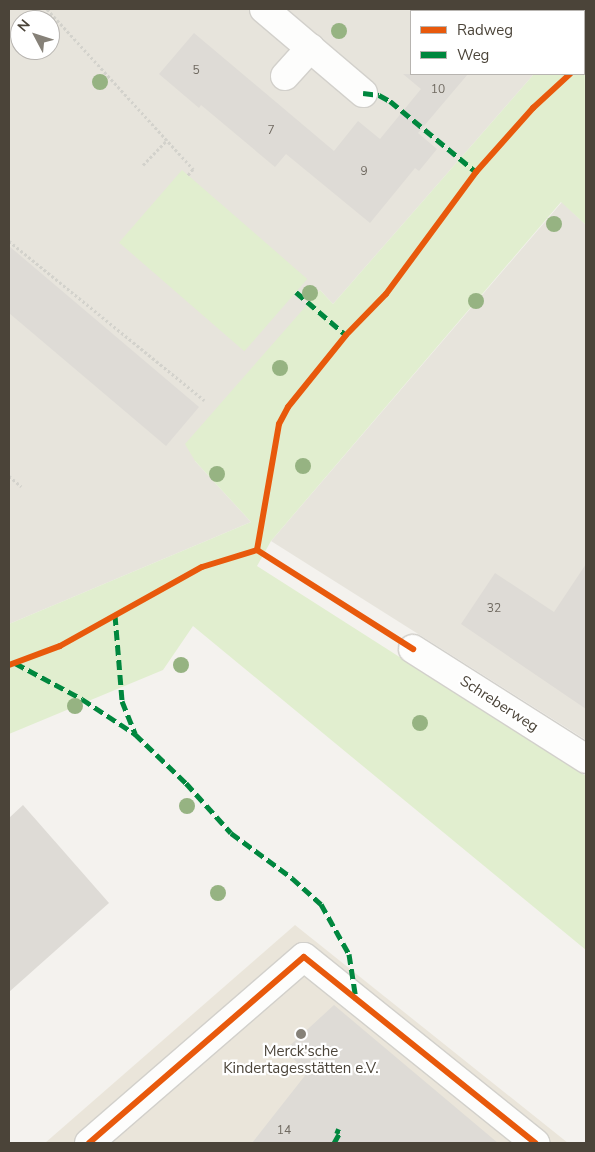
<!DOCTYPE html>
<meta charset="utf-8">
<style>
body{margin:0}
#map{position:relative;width:595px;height:1152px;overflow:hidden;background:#f4f2ee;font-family:"Nunito Sans",sans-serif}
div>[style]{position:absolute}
.residential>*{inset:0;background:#e7e4dc}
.education>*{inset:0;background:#eae5da}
.green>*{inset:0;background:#e1eecf;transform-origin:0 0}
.building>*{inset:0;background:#dedbd6}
.path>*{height:3px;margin-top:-1.5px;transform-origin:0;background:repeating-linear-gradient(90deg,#d3d2cc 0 2.5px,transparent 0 5px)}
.roads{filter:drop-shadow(1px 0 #d2d0cb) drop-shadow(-1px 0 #d2d0cb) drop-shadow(0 1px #d2d0cb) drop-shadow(0 -1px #d2d0cb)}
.street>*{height:28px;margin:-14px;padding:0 14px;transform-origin:14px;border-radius:14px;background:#fdfdfc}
.quiet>*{height:5px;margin-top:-2.5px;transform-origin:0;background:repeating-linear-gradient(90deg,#00873e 0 10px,transparent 0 15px)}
.cycleway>*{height:6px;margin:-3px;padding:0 3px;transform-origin:3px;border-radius:3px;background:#e8590c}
.trees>*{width:16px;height:16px;margin:-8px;border-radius:50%;background:#96b382}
.dots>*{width:14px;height:14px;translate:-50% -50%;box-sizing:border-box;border:2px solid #fff;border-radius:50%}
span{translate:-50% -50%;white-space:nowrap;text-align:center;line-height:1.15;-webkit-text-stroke:4.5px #fff;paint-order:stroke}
.number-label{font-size:12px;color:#706a61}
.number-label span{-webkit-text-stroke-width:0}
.street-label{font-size:15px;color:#4b4439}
.poi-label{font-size:15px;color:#4b4439}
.frame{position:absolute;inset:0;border:10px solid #4b4439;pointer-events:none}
.legend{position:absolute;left:410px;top:10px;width:175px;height:65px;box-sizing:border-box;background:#fff;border:1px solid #b7b4b0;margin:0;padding:6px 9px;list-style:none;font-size:15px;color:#4b4439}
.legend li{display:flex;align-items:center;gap:10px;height:25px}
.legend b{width:25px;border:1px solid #b7b4b0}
.north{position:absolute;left:10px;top:10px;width:50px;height:50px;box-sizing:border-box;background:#fff;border:1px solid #b7b4b0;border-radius:50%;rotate:310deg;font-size:14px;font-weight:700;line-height:20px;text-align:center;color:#4b4439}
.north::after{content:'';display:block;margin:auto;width:18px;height:22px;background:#868178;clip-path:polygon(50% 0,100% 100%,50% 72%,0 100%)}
</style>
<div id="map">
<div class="residential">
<div style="clip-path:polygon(evenodd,9px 9px,586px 9px,584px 17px,584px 11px,411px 11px,411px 74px,534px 74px,333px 304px,320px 290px,195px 461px,251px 522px,9px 624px,9px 9px,20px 20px,50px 20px,50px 50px,20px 50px,20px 20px)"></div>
<div style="clip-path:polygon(562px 202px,586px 225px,586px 740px,271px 541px)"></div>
</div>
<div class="education">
<div style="clip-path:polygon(295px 925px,568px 1143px,45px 1143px)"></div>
</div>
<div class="green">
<div style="clip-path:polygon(586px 14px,586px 225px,561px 202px,271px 541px,257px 566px,586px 776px,586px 950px,193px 626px,163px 670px,9px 734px,9px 624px,251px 522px,195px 461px,185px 444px,320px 290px,333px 304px,534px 74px,584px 74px,584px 17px)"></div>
<div style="left:182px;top:170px;width:166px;height:96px;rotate:41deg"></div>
</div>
<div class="building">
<div style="clip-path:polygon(194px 33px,334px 151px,358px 121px,380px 139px,421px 89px,403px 74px,468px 74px,418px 133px,437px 149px,419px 171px,415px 168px,370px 223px,286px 154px,275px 167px,201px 105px,199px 108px,159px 74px)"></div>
<div style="clip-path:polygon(9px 246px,199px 407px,166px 446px,9px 313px)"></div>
<div style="clip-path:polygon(586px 564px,586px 709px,461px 624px,495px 573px,554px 612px)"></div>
<div style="clip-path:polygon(23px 805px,109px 903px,9px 992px,9px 818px)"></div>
<div style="clip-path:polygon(334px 1005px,498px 1143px,252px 1143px,307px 1073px,285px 1050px)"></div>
</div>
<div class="path">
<div style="left:47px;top:9px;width:217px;rotate:47.6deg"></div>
<div style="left:193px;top:169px;width:8px;rotate:130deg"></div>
<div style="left:143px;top:165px;width:35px;rotate:-46deg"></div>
<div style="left:9px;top:241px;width:252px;rotate:39.2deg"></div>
<div style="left:9px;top:476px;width:16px;rotate:40deg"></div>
</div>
<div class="roads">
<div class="street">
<div style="left:264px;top:9px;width:130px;rotate:40.3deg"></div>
<div style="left:285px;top:76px;width:38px;rotate:-48deg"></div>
<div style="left:413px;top:649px;width:205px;rotate:32.4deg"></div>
<div style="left:89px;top:1143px;width:284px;rotate:-40.9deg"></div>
<div style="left:304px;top:957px;width:297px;rotate:38.8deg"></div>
</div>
</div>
<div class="quiet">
<div style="left:584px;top:60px;width:2px;rotate:-27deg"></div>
<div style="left:363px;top:93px;width:16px;rotate:7deg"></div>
<div style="left:379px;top:95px;width:13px;rotate:29deg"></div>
<div style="left:390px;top:101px;width:112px;rotate:39.5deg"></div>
<div style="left:296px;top:292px;width:66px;rotate:40.7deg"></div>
<div style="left:115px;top:615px;width:86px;rotate:85.3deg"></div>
<div style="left:122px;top:701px;width:35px;rotate:68deg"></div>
<div style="left:15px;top:663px;width:76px;rotate:28.2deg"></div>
<div style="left:82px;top:699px;width:64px;rotate:33.4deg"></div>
<div style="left:135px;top:734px;width:71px;rotate:43.9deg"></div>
<div style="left:186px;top:783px;width:67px;rotate:48deg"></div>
<div style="left:231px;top:833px;width:76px;rotate:36.4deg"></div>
<div style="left:292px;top:878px;width:39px;rotate:42deg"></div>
<div style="left:321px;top:904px;width:57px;rotate:60.8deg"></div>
<div style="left:349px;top:954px;width:46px;rotate:81.2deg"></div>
<div style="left:334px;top:1143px;width:13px;rotate:-61deg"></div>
<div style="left:340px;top:1132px;width:5px;rotate:-158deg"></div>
</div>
<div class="cycleway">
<div style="left:257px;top:550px;width:128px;rotate:-80.1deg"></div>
<div style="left:279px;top:424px;width:19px;rotate:-62deg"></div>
<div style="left:288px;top:407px;width:92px;rotate:-51.1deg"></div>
<div style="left:346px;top:335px;width:57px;rotate:-45.7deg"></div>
<div style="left:386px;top:294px;width:152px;rotate:-53.6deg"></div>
<div style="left:476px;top:172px;width:86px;rotate:-48.3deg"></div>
<div style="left:533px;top:108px;width:50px;rotate:-42.6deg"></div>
<div style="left:9px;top:665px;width:54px;rotate:-20.4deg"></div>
<div style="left:60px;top:646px;width:162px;rotate:-29.1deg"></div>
<div style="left:202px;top:567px;width:58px;rotate:-17.2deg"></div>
<div style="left:257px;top:550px;width:185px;rotate:32.4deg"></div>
<div style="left:89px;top:1143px;width:284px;rotate:-40.9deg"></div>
<div style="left:304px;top:957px;width:297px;rotate:38.8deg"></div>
</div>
<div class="trees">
<div style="left:339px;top:31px"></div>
<div style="left:100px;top:82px"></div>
<div style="left:554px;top:224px"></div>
<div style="left:310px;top:293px"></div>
<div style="left:476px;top:301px"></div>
<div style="left:280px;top:368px"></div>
<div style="left:303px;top:466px"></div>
<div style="left:217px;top:474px"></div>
<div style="left:181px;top:665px"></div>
<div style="left:75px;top:706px"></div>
<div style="left:420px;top:723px"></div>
<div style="left:187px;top:806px"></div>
<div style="left:218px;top:893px"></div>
</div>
<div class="dots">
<div style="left:301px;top:1034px;background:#868178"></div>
</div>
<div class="number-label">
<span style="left:196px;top:71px">5</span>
<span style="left:438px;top:90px">10</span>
<span style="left:271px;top:131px">7</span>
<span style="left:364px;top:172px">9</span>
<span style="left:494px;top:609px">32</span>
<span style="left:284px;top:1131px">14</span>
</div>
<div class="street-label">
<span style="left:499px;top:704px;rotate:33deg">Schreberweg</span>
</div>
<div class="poi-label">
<span style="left:301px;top:1060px">Merck'sche<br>Kindertagesstätten e.V.</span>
</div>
<div class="frame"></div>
<ul class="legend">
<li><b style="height:6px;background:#e8590c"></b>Radweg</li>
<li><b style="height:6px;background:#00873e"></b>Weg</li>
</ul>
<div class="north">N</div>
</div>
